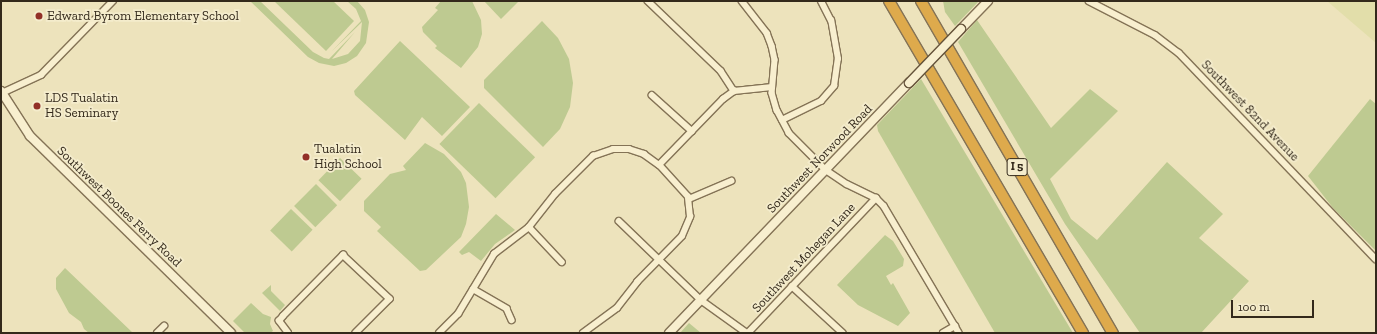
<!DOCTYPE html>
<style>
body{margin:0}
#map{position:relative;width:1377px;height:334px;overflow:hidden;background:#ede3bc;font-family:"Zilla Slab",serif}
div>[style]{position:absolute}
.farmland>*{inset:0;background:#e2deaa}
.green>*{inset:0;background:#beca91;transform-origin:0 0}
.roads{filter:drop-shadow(1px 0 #847356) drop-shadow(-1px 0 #847356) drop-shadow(0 1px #847356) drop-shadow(0 -1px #847356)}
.street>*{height:5.5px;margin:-2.75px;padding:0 2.75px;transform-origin:2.75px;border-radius:2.75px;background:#f8efcf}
.secondary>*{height:8px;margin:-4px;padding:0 4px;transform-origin:4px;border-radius:4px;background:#f8efcf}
.highway>*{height:10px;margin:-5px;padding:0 5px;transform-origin:5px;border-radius:5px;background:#deaa4c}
.bridges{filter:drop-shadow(1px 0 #65533a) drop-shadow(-1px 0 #65533a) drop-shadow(0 1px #65533a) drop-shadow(0 -1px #65533a)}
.secondary-bridge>*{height:8px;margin:-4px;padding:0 4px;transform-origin:4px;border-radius:4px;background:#f8efcf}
.dots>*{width:11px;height:11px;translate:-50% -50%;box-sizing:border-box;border:2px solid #f4eccc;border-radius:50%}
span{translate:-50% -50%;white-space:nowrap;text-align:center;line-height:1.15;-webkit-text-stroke:3.5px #f4eccc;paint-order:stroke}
.shield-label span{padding:1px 3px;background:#f4eccc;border:1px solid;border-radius:3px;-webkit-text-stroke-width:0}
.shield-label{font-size:12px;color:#33291b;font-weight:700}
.poi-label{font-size:13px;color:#33291b}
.left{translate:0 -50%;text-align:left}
.street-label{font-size:13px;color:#33291b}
.frame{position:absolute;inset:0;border:2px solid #33291b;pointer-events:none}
.scale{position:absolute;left:1231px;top:300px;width:83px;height:18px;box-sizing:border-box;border:2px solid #33291b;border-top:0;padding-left:5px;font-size:12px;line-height:14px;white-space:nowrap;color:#33291b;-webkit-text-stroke:3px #f4eccc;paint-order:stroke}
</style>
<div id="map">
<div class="farmland">
<div style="clip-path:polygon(1327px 1px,1376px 1px,1376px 43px)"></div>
</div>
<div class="green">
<div style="clip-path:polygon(250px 1px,260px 1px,313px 52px,324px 58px,329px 59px,355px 32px,332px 59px,348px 54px,360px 41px,362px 22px,332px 51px,361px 21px,356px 9px,347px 1px,357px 1px,365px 10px,369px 22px,366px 43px,357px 56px,346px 63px,334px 66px,319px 63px,308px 57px)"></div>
<div style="clip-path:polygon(274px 1px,333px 1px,354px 21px,326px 51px)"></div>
<div style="clip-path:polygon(441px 1px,472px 1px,481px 20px,482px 34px,478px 47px,461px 68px,435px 48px,437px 46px,423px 32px,422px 27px,438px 10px,435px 8px)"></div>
<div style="clip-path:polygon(484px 1px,519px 1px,501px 19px)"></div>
<div style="clip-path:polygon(943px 1px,979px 1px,955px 26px,945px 12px)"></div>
<div style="clip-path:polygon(977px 20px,1051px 128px,1090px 89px,1118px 111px,1050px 179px,1071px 219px,1097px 240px,1167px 162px,1223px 214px,1199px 238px,1249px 281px,1201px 333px,1140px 333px,1065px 224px,958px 42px)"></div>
<div style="clip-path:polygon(542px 21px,558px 38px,569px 59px,573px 83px,570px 107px,560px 129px,543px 147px,484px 88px,484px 80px)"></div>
<div style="clip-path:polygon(400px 41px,470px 107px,442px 136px,422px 117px,405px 140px,355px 95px,354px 91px)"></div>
<div style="clip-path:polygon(921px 79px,1073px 333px,995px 333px,878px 131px,877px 125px)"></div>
<div style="clip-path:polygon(1370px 99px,1376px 104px,1376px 251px,1333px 208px,1308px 176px)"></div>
<div style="left:479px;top:103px;width:78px;height:57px;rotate:44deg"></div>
<div style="clip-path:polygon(425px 143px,444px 154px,461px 172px,466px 183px,469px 207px,466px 224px,461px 237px,426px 270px,420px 271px,377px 231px,381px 227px,364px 211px,364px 201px,390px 174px,406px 170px,403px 166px)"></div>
<div style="left:340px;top:158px;width:30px;height:31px;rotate:44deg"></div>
<div style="left:316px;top:184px;width:30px;height:31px;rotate:45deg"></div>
<div style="left:291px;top:209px;width:30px;height:30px;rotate:44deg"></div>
<div style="clip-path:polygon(496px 214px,515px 230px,495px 244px,481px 261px,469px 252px,462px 255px,459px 252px)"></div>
<div style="clip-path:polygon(885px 235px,893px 241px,904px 259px,903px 266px,886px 276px,891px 285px,893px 283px,910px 313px,898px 326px,858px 305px,837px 285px)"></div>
<div style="clip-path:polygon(65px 268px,133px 333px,89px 333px,84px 329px,81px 322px,69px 313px,56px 289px,56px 278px)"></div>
<div style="clip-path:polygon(271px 285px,271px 291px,285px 305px,280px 311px,262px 293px)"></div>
<div style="clip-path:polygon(251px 303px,263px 314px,271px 317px,270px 324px,273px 331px,270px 333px,245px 333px,233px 321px)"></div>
<div style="clip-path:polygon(689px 323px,701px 333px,680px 333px)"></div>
</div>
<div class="roads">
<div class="street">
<div style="left:648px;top:1px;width:101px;rotate:43.8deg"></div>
<div style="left:721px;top:71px;width:24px;rotate:57deg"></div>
<div style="left:734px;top:91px;width:38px;rotate:-6deg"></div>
<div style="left:742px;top:1px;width:41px;rotate:52deg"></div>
<div style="left:767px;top:33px;width:14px;rotate:69deg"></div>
<div style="left:772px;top:46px;width:14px;rotate:78deg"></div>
<div style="left:775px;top:60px;width:33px;rotate:95deg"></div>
<div style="left:772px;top:93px;width:18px;rotate:74deg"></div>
<div style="left:777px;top:110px;width:26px;rotate:62deg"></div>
<div style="left:789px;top:133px;width:52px;rotate:45deg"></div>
<div style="left:826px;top:170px;width:25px;rotate:34deg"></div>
<div style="left:847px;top:184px;width:32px;rotate:26deg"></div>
<div style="left:876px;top:198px;width:11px;rotate:45deg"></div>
<div style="left:884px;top:206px;width:147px;rotate:59.4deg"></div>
<div style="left:1089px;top:1px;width:74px;rotate:27.3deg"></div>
<div style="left:1155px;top:35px;width:30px;rotate:37deg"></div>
<div style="left:1179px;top:53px;width:285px;rotate:46.3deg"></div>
<div style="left:2px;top:93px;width:43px;rotate:-24.8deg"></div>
<div style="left:41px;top:75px;width:103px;rotate:-45.8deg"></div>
<div style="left:652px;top:95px;width:54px;rotate:42deg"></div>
<div style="left:782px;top:120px;width:43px;rotate:-26deg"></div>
<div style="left:821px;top:101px;width:20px;rotate:-49deg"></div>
<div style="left:834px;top:86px;width:27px;rotate:-82deg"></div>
<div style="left:838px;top:59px;width:39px;rotate:-100deg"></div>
<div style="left:831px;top:21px;width:22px;rotate:-117deg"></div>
<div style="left:689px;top:199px;width:46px;rotate:-23.2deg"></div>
<div style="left:619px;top:221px;width:114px;rotate:43.9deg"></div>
<div style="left:701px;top:300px;width:57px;rotate:35.7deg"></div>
<div style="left:529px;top:227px;width:48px;rotate:46.7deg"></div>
<div style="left:792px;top:286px;width:69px;rotate:42.7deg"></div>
<div style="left:473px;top:289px;width:39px;rotate:30deg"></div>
<div style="left:507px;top:309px;width:12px;rotate:66deg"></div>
<div style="left:157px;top:333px;width:10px;rotate:-45deg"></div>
<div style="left:288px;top:333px;width:15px;rotate:-127deg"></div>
<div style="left:279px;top:321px;width:6px;rotate:-51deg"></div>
<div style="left:283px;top:316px;width:86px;rotate:-45.5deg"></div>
<div style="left:343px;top:255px;width:64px;rotate:43.1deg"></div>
<div style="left:390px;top:299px;width:48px;rotate:135deg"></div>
<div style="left:439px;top:333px;width:27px;rotate:-45deg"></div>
<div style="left:458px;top:314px;width:70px;rotate:-59deg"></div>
<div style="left:494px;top:254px;width:44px;rotate:-37.6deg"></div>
<div style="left:529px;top:227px;width:42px;rotate:-51.8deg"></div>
<div style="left:555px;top:194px;width:54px;rotate:-45deg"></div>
<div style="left:593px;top:156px;width:21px;rotate:-19deg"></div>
<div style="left:613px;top:149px;width:16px"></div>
<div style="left:629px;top:149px;width:16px;rotate:18deg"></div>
<div style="left:644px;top:154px;width:19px;rotate:36deg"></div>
<div style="left:583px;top:333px;width:42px;rotate:-36.3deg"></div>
<div style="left:617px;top:308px;width:33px;rotate:-52deg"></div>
<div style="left:637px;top:282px;width:64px;rotate:-45.6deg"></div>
<div style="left:682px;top:236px;width:21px;rotate:-67deg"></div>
<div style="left:690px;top:217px;width:20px;rotate:-96deg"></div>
<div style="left:688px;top:197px;width:43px;rotate:-132.2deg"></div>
<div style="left:659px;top:165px;width:92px;rotate:-45.9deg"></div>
<div style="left:723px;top:99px;width:14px;rotate:-36deg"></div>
<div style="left:748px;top:333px;width:186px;rotate:-46.5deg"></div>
<div style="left:943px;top:333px;width:14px;rotate:-30deg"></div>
</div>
<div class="secondary">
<div style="left:961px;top:29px;width:39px;rotate:-46deg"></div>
<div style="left:1px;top:91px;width:54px;rotate:57.2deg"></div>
<div style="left:30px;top:136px;width:281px;rotate:44.4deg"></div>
<div style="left:669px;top:333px;width:347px;rotate:-46.2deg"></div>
</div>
<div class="highway">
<div style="left:889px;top:1px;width:385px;rotate:59.7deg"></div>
<div style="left:921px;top:1px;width:384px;rotate:60deg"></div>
</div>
</div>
<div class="bridges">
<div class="secondary-bridge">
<div style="left:909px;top:83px;width:75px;rotate:-46.1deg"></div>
</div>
</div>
<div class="dots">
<div style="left:39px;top:16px;background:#923027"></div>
<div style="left:37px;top:106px;background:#923027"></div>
<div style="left:306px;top:157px;background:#923027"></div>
</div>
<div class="shield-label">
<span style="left:1017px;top:167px">I 5</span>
</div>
<div class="poi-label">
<span class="left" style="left:47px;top:16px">Edward Byrom Elementary School</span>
<span class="left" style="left:45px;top:106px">LDS Tualatin<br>HS Seminary</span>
<span class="left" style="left:314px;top:157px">Tualatin<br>High School</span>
</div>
<div class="street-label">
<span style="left:1250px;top:111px;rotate:46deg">Southwest 82nd Avenue</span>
<span style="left:820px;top:159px;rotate:-46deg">Southwest Norwood Road</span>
<span style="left:119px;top:207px;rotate:44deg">Southwest Boones Ferry Road</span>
<span style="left:804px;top:258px;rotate:-47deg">Southwest Mohegan Lane</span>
</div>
<div class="frame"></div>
<div class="scale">100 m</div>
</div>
